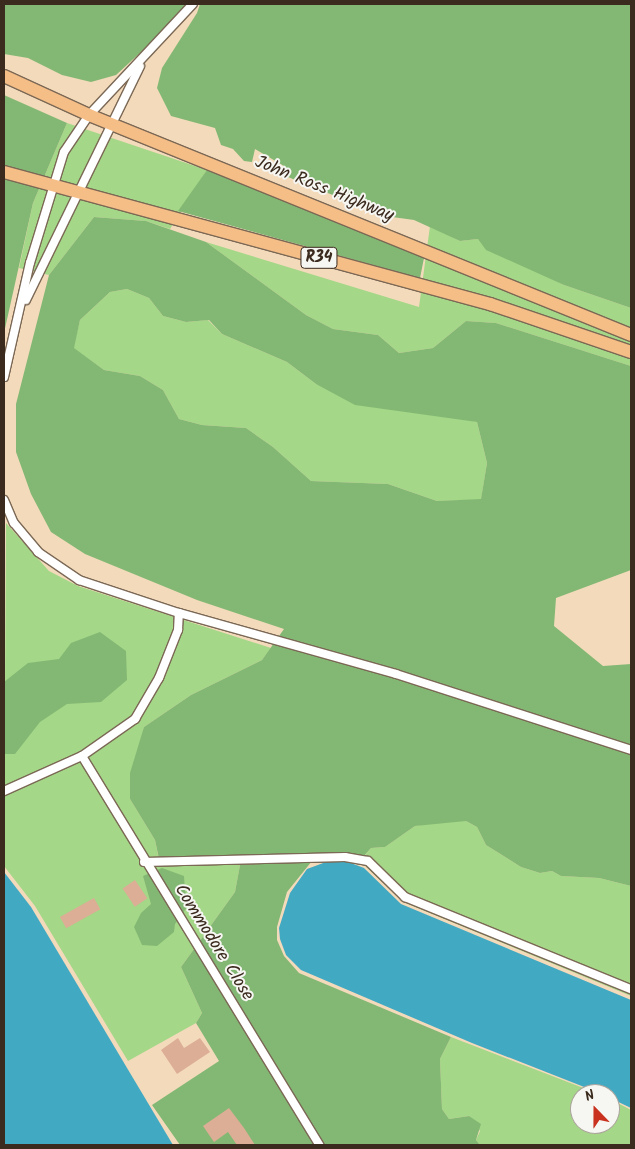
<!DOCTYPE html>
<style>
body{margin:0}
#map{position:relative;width:635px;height:1149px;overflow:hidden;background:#f3dabb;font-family:Kalam,sans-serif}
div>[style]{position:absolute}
.green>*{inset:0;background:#a4d787}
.forest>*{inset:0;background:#83b874}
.water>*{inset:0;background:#42a9c2}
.building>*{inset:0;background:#dcae96;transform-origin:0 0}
.roads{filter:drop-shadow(1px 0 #7b6855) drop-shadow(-1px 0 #7b6855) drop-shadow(0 1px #7b6855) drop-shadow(0 -1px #7b6855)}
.street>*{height:8px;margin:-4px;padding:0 4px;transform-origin:4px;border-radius:4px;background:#fff}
.primary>*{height:12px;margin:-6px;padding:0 6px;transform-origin:6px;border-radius:6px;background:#f6be87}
span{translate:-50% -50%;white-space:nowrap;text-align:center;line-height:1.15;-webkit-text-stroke:4px #f6f6f2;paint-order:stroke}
.shield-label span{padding:1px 4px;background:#f6f6f2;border:1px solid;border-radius:4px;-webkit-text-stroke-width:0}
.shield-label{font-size:16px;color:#3b2a1e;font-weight:700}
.street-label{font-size:18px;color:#3b2a1e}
.frame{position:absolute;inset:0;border:5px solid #3b2a1e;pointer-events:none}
.north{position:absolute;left:570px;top:1084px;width:50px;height:50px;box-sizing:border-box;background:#f6f6f2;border:1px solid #aba49d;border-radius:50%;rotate:338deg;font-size:14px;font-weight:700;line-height:20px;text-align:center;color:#3b2a1e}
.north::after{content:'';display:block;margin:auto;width:18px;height:22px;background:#c8321e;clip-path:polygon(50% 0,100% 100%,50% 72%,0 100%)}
</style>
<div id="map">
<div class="green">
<div style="clip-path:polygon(67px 123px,207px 170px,170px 229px,146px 221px,94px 217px,49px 275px,19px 268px,33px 203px)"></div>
<div style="clip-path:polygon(430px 226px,460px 241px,478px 239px,564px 285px,631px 308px,631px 366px,496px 323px,466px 321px,433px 348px,399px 353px,378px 335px,333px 329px,306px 315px,206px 242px,419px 307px)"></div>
<div style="clip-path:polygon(127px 289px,149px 298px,163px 316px,186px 322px,208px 320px,222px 334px,287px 362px,316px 384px,477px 422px,487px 463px,481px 500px,437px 501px,388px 484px,311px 481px,273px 447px,246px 428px,202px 425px,179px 419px,163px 390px,140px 376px,104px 370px,73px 348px,80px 320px,110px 292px)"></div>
<div style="clip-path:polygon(6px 523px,49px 571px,78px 586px,271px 648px,262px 660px,191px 695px,144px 727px,130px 799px,155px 840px,160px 865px,240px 865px,235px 892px,181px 967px,202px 1013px,196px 1023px,128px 1061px,35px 906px,4px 866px)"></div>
<div style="clip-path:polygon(443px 821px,466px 821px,477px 827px,486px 845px,521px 867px,540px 873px,552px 871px,561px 876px,599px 878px,631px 886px,631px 996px,403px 902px,360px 861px,371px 848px,385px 847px,415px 826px)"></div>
<div style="clip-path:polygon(451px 1037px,599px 1094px,580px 1094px,580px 1124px,610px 1124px,610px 1099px,631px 1110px,631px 1145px,480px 1145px,476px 1140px,480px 1131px,469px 1116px,449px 1119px,442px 1109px,440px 1059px)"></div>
</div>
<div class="forest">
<div style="clip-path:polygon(4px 4px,193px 4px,116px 75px,91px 82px,62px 75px,28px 58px,4px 54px)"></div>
<div style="clip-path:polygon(200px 4px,631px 4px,631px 308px,564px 285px,486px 250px,478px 239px,460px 241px,414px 220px,385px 216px,283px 175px,284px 166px,255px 149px,252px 162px,244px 161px,233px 149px,221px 145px,215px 128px,171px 116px,157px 88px,162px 68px,197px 13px)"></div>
<div style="clip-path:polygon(4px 95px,67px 123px,33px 203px,4px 333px)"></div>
<div style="clip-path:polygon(207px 170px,424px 258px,420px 278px,178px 211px)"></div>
<div style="clip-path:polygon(evenodd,94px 217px,146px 221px,206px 242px,306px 315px,333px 329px,378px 335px,399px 353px,433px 348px,466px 321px,496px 323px,631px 366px,631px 570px,556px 598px,554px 626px,603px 666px,631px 664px,631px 886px,599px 878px,561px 876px,552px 871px,540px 873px,521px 867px,486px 845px,477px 827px,466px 821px,415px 826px,385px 847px,371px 848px,363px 857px,305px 853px,159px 859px,155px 840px,130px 799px,130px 773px,144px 727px,191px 695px,262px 660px,284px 629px,197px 600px,85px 554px,51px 532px,31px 494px,16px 452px,16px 404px,49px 275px,94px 217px,127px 289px,149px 298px,163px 316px,186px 322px,209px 320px,222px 334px,287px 362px,316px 384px,355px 405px,477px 422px,487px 463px,481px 499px,437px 501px,388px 484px,311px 481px,273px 447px,246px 428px,202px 425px,179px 419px,163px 390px,140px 376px,104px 370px,74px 348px,80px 320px,110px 292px,127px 289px)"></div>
<div style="clip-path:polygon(100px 632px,126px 651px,127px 680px,101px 702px,67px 704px,40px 722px,15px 754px,4px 754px,4px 682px,28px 663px,59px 659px,71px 643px)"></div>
<div style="clip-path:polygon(312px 861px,287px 892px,277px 927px,277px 940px,284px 956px,299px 973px,451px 1037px,440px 1059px,442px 1109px,449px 1119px,469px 1116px,481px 1124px,476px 1140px,480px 1145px,180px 1145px,152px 1105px,219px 1061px,196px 1023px,202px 1013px,181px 967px,235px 892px,240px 865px)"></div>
<div style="clip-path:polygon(162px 868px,184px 876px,185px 891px,190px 903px,175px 924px,174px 932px,157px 946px,142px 945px,134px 927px,141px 913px,151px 904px,143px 876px)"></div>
</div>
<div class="water">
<div style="clip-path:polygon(343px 860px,364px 868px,401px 904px,631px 1000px,631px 1108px,610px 1098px,610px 1094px,602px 1094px,472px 1043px,301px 970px,286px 955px,280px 939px,279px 928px,290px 893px,307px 869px,326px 862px)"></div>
<div style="clip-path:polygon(4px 872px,31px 907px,173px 1145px,4px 1145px)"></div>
</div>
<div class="building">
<div style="left:135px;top:880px;width:22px;height:15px;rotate:56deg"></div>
<div style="left:94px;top:898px;width:13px;height:39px;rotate:61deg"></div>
<div style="clip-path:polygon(178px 1038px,184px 1048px,200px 1038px,210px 1052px,177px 1074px,161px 1050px)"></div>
<div style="clip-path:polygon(229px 1108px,244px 1128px,255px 1145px,237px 1145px,228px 1132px,214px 1142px,203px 1126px)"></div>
</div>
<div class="roads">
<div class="street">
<div style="left:26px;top:300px;width:260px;rotate:-64deg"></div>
<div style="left:4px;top:377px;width:117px;rotate:-77.2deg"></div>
<div style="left:30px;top:263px;width:116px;rotate:-73deg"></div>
<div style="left:64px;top:152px;width:45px;rotate:-56deg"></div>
<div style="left:89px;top:115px;width:152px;rotate:-46.9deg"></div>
<div style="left:4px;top:500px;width:25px;rotate:67deg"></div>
<div style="left:14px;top:523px;width:38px;rotate:50deg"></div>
<div style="left:38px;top:552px;width:50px;rotate:34.3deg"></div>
<div style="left:79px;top:580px;width:105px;rotate:18.3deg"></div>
<div style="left:179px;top:613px;width:225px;rotate:15.7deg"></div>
<div style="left:396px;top:674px;width:247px;rotate:17.9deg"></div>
<div style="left:82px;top:756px;width:456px;rotate:58.6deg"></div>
<div style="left:4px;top:791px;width:85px;rotate:-24.2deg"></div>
<div style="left:82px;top:756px;width:65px;rotate:-34.9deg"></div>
<div style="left:135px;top:719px;width:48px;rotate:-59.7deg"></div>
<div style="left:159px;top:678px;width:52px;rotate:-68.4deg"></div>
<div style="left:178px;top:630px;width:17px;rotate:-87deg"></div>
<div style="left:144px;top:862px;width:201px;rotate:-1.4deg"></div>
<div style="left:345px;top:857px;width:23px;rotate:10deg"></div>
<div style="left:368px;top:861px;width:52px;rotate:44.2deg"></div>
<div style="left:405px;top:897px;width:244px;rotate:22.2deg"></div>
</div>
<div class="primary">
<div style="left:4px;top:76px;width:94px;rotate:24.6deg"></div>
<div style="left:89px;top:115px;width:585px;rotate:22.09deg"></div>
<div style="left:4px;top:172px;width:504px;rotate:15.2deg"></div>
<div style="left:490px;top:304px;width:149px;rotate:18.8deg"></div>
</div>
</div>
<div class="shield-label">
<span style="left:319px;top:258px">R34</span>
</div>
<div class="street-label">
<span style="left:324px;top:190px;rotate:22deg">John Ross Highway</span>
<span style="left:213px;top:943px;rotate:58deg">Commodore Close</span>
</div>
<div class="frame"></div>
<div class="north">N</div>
</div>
